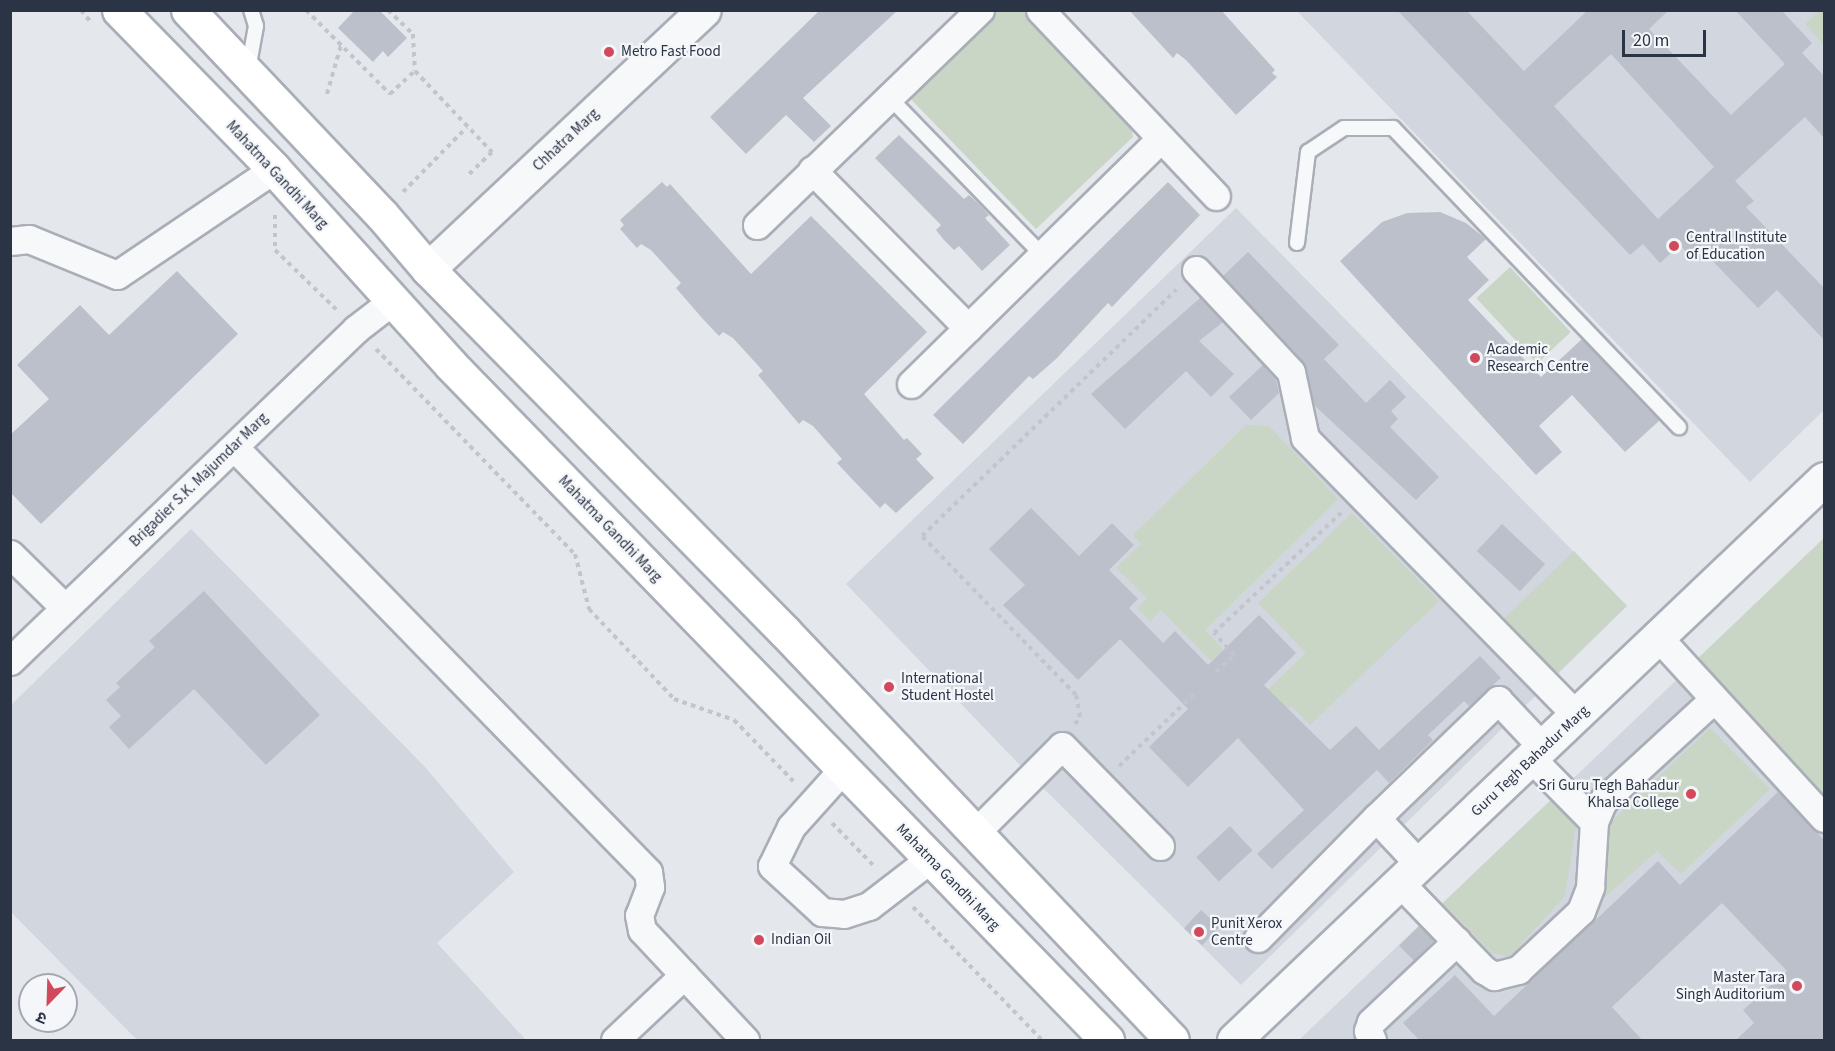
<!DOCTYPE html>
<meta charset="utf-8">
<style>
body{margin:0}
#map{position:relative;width:1835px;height:1051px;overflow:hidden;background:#e4e7ec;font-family:"Source Sans 3","Noto Sans Devanagari",sans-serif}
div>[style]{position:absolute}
.built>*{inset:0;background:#d2d6de}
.green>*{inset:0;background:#c9d6c5;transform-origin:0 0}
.building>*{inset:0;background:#bbc0ca;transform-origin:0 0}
.path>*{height:4px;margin-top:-2px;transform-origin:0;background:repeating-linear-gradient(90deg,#c2c5cb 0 4.5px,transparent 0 9px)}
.roads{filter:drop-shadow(2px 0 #a9aeb7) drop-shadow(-2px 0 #a9aeb7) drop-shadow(0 2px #a9aeb7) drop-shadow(0 -2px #a9aeb7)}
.service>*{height:14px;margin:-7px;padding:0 7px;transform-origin:7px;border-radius:7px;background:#f7f8fa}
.minor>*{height:27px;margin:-13.5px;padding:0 13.5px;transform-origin:13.5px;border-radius:13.5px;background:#f7f8fa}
.tertiary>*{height:33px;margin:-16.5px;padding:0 16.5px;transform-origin:16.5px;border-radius:16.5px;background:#f7f8fa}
.primary>*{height:33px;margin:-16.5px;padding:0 16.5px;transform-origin:16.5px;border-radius:16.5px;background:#fff}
.dots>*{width:16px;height:16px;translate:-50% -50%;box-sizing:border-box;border:3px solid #f4f6f9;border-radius:50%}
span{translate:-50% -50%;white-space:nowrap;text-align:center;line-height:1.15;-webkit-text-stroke:4.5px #f4f6f9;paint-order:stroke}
.poi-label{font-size:15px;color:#2b3445}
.left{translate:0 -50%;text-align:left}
.right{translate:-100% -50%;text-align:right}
.street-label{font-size:15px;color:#2b3445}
.frame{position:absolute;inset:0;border:12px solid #2b3445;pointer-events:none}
.north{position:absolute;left:18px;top:973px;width:60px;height:60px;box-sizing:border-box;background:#f4f6f9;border:2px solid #a4a8b1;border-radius:50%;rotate:203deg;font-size:16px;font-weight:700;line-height:24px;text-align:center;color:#2b3445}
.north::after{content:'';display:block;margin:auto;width:21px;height:27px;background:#d1495b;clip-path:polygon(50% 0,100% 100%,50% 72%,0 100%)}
.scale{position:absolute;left:1622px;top:30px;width:84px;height:27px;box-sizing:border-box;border:3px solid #2b3445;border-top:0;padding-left:8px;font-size:18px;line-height:21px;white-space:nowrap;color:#2b3445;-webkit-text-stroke:4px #f4f6f9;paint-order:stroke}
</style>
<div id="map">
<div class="built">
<div style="clip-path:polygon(1297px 11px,1824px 11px,1824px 410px,1750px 482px)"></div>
<div style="clip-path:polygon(1236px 208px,1627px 606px,1241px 985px,1014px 759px,846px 584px)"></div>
<div style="clip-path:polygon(191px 529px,425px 767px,514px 872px,437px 943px,526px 1040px,137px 1040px,11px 912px,11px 705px)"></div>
<div style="clip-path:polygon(1824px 538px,1824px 1040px,1299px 1040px,1686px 671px)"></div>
</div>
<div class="green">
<div style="clip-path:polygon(1820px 10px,1824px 11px,1824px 45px,1805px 24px)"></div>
<div style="clip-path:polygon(996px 11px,1022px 11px,1131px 125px,1133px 137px,1036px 229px,907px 95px)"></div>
<div style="left:1510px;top:267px;width:89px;height:46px;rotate:47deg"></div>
<div style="clip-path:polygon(1246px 425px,1269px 426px,1338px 499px,1205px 630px,1223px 649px,1211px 661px,1161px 610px,1150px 621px,1137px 608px,1147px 598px,1116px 568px,1141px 544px,1133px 535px)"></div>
<div style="clip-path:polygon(1352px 513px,1439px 601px,1310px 725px,1291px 706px,1275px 721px,1256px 701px,1306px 653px,1258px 603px)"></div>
<div style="clip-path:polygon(1824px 538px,1824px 799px,1694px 662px)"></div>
<div style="left:1574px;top:551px;width:76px;height:105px;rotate:46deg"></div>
<div style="clip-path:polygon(1710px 728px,1770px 789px,1681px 874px,1657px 851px,1589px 911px,1605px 828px)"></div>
<div style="clip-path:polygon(1552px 799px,1576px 825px,1565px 896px,1509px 957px,1492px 953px,1443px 903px)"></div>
</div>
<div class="building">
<div style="clip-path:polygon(355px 10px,379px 10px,407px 38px,388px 57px,383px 51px,373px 62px,338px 28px)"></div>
<div style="clip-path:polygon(820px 10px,898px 10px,803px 98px,831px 126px,814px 142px,786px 115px,746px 154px,710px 117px)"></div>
<div style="clip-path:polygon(1129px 10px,1221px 10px,1275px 70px,1272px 73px,1277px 77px,1236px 115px,1186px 60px,1177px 53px,1173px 58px)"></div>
<div style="clip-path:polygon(evenodd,1397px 10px,1466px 10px,1524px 71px,1588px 10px,1669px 10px,1649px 29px,1731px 115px,1785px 64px,1735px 10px,1781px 10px,1812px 43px,1802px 53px,1824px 76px,1824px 138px,1805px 117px,1735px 181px,1754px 201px,1746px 207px,1824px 288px,1824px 340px,1777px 290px,1758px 308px,1701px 249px,1692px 258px,1680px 245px,1660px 263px,1643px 244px,1630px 255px,1397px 10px,1611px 54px,1714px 167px,1658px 219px,1554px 106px,1611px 54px)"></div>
<div style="clip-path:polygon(899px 135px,964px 199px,969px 195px,980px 205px,989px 215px,985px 218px,1010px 245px,982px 271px,959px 246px,954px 250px,944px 240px,936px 230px,941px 225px,875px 158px)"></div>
<div style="clip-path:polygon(662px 182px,667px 187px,670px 184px,751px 274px,811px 216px,927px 332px,864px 394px,904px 440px,907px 438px,922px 454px,916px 459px,934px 478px,896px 513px,885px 503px,880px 508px,852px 479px,837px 463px,842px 459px,813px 426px,803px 420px,799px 424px,758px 375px,763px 371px,733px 338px,723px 332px,719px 336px,702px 318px,676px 288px,681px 283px,651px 250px,641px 244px,637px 248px,620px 229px,624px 225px,620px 220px)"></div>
<div style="clip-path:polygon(1168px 182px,1200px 215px,1112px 307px,1108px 303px,1056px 359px,1033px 379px,1029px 376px,963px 444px,933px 415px)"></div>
<div style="clip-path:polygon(1440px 212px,1466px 223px,1486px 239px,1467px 257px,1489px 280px,1468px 300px,1541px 377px,1582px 339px,1660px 420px,1625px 452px,1572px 395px,1539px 426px,1562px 452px,1536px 475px,1340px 261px,1382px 222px,1407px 213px)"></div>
<div style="clip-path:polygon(1248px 252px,1339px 345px,1324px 359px,1366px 403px,1390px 380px,1406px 397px,1391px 411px,1398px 419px,1390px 427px,1439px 477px,1416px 500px,1314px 405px,1303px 361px,1223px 276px)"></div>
<div style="clip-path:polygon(177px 271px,238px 334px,41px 524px,10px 492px,10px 435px,49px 399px,17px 365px,80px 305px,109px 335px)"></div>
<div style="clip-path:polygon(1200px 298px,1223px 322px,1199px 341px,1234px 374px,1211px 397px,1186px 371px,1125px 429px,1091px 394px)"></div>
<div style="clip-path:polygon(1263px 365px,1276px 380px,1279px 393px,1251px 420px,1229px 397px)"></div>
<div style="clip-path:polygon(1031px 508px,1079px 556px,1112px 523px,1134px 545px,1109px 570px,1138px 599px,1129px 608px,1163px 643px,1175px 631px,1208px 665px,1259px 615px,1296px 653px,1264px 685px,1330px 750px,1356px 726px,1379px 750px,1480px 656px,1501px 678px,1469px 706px,1464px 701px,1428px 735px,1433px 740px,1389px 783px,1377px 770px,1272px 869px,1257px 854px,1304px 810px,1238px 738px,1188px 787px,1149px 747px,1188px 709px,1120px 639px,1078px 680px,1003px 605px,1025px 585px,989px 549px)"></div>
<div style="left:1502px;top:524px;width:59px;height:37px;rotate:43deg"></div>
<div style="clip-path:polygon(204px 591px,320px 715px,266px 765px,194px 689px,129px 749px,109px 727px,121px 716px,106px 700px,120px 687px,116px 683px,155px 647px,149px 641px)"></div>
<div style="clip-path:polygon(1778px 792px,1824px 840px,1824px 1041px,1735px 1041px,1754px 1023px,1743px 1010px,1787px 971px,1722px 903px,1612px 1007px,1643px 1041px,1420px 1041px,1403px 1023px,1455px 975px,1494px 1016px,1658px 861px,1680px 885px)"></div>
<div style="left:1230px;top:826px;width:33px;height:46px;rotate:47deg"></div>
<div style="left:1201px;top:910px;width:25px;height:25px;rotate:43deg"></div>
<div style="left:1419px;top:926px;width:21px;height:28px;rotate:45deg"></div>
</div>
<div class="path">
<div style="left:81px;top:10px;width:14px;rotate:51deg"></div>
<div style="left:306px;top:10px;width:119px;rotate:45deg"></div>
<div style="left:390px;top:94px;width:34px;rotate:-43deg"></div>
<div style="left:388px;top:10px;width:35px;rotate:44deg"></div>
<div style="left:413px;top:34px;width:37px;rotate:87deg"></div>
<div style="left:415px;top:71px;width:112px;rotate:46.5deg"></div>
<div style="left:492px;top:152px;width:32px;rotate:136deg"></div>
<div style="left:327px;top:94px;width:51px;rotate:-74.1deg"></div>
<div style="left:403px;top:192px;width:91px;rotate:-45.4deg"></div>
<div style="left:275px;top:215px;width:35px;rotate:90deg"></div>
<div style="left:275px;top:250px;width:86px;rotate:44.1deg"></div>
<div style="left:376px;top:349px;width:286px;rotate:45.9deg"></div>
<div style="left:575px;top:554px;width:57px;rotate:75.7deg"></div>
<div style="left:589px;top:609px;width:124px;rotate:46.6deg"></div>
<div style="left:674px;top:699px;width:64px;rotate:19.3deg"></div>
<div style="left:734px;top:720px;width:86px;rotate:45.9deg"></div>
<div style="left:1216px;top:672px;width:25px;rotate:-43deg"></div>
<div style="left:1234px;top:655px;width:30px;rotate:-132deg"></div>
<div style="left:1214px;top:633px;width:175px;rotate:-43.4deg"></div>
<div style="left:1075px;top:724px;width:9px;rotate:-54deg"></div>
<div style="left:1080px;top:717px;width:22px;rotate:-100deg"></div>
<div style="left:1076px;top:695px;width:221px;rotate:-134.1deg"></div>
<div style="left:922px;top:536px;width:354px;rotate:-44.1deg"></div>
<div style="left:1119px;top:766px;width:104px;rotate:-43.8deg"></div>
<div style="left:832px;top:823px;width:62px;rotate:45.7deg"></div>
<div style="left:913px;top:907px;width:185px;rotate:45.9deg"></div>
</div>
<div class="roads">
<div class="service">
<div style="left:248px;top:70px;width:45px;rotate:-79.7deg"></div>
<div style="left:256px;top:26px;width:17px;rotate:-107deg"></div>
<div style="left:889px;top:97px;width:220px;rotate:45.9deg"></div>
<div style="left:1297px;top:243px;width:92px;rotate:-83.1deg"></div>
<div style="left:1308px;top:152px;width:43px;rotate:-33.7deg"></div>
<div style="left:1344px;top:128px;width:49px"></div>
<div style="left:1393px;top:128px;width:414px;rotate:46.3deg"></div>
</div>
<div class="minor">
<div style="left:1040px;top:10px;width:256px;rotate:46.6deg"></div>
<div style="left:812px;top:170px;width:222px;rotate:45.4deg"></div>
<div style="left:757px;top:225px;width:310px;rotate:-44deg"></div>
<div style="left:10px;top:241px;width:19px;rotate:-6deg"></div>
<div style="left:29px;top:239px;width:95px;rotate:22.2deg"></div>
<div style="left:117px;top:275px;width:189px;rotate:-34deg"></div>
<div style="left:1196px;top:270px;width:139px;rotate:47deg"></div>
<div style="left:1291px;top:372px;width:67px;rotate:78deg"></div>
<div style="left:1305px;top:438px;width:389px;rotate:45.6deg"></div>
<div style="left:911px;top:384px;width:349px;rotate:-44.5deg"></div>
<div style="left:234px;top:447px;width:593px;rotate:45.75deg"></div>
<div style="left:648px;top:872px;width:15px;rotate:82deg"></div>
<div style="left:650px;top:887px;width:30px;rotate:111deg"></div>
<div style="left:639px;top:915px;width:15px;rotate:79deg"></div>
<div style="left:642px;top:930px;width:151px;rotate:46.9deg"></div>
<div style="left:10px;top:554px;width:77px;rotate:44.5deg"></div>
<div style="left:1659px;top:638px;width:244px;rotate:47.5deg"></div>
<div style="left:10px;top:661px;width:480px;rotate:-43.8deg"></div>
<div style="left:356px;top:329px;width:44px;rotate:-37.6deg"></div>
<div style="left:1532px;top:759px;width:88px;rotate:45.5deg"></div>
<div style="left:843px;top:769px;width:78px;rotate:131.9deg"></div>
<div style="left:791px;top:827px;width:43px;rotate:116deg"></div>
<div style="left:772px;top:866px;width:68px;rotate:42.6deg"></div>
<div style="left:822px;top:912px;width:22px;rotate:5deg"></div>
<div style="left:844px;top:914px;width:26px;rotate:-18deg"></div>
<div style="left:869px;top:906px;width:77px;rotate:-37.6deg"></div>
<div style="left:974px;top:834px;width:124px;rotate:-45deg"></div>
<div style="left:1062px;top:746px;width:140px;rotate:45.6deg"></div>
<div style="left:1420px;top:865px;width:64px;rotate:-133.1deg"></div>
<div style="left:1376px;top:818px;width:170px;rotate:-44deg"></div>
<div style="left:1498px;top:700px;width:66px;rotate:46.8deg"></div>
<div style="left:1400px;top:883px;width:121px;rotate:46deg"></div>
<div style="left:1484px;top:970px;width:12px;rotate:31deg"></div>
<div style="left:1494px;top:976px;width:25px;rotate:-14deg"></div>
<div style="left:1518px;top:970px;width:86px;rotate:-43.1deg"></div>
<div style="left:1581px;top:911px;width:26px;rotate:-69deg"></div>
<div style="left:1590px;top:887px;width:65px;rotate:-86.5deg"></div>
<div style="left:1594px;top:822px;width:23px;rotate:-67deg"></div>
<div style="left:1603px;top:801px;width:151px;rotate:-42.6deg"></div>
<div style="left:1258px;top:938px;width:168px;rotate:-45.5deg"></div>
<div style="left:615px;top:1040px;width:95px;rotate:-43.3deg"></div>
<div style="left:1372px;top:1040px;width:10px;rotate:-114deg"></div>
<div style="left:1368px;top:1031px;width:9px;rotate:-72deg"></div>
<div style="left:1371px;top:1022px;width:118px;rotate:-43.3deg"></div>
</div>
<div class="tertiary">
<div style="left:428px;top:269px;width:378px;rotate:-43.2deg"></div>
<div style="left:1234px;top:1040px;width:814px;rotate:-43.56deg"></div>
</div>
<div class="primary">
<div style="left:119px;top:10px;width:222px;rotate:45.7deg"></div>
<div style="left:274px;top:169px;width:263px;rotate:47.9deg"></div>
<div style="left:450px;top:364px;width:943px;rotate:45.82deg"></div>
<div style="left:188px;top:10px;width:282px;rotate:46.6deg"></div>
<div style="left:382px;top:215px;width:71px;rotate:49.6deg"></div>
<div style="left:428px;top:269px;width:509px;rotate:45.48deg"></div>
<div style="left:785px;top:632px;width:562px;rotate:46.51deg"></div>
</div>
</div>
<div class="dots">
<div style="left:609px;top:52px;background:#d1495b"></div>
<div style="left:1674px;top:246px;background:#d1495b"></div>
<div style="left:1475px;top:358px;background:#d1495b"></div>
<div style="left:889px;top:687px;background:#d1495b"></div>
<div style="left:1691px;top:794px;background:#d1495b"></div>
<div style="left:1199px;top:932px;background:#d1495b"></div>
<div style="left:759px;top:940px;background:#d1495b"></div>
<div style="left:1797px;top:986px;background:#d1495b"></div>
</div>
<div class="poi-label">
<span class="left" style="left:621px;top:52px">Metro Fast Food</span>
<span class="left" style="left:1686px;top:246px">Central Institute<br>of Education</span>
<span class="left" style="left:1487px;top:358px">Academic<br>Research Centre</span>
<span class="left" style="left:901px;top:687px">International<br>Student Hostel</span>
<span class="right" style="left:1679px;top:794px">Sri Guru Tegh Bahadur<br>Khalsa College</span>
<span class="left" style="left:1211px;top:932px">Punit Xerox<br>Centre</span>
<span class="left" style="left:771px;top:940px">Indian Oil</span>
<span class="right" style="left:1785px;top:986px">Master Tara<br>Singh Auditorium</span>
</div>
<div class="street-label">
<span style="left:566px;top:140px;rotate:-43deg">Chhatra Marg</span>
<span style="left:277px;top:175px;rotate:47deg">Mahatma Gandhi Marg</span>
<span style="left:199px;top:480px;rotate:-44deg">Brigadier S.K. Majumdar Marg</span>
<span style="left:610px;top:529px;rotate:46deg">Mahatma Gandhi Marg</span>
<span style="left:1530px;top:761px;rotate:-43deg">Guru Tegh Bahadur Marg</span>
<span style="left:948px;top:877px;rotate:46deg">Mahatma Gandhi Marg</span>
</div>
<div class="frame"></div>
<div class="north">उ</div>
<div class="scale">20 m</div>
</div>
